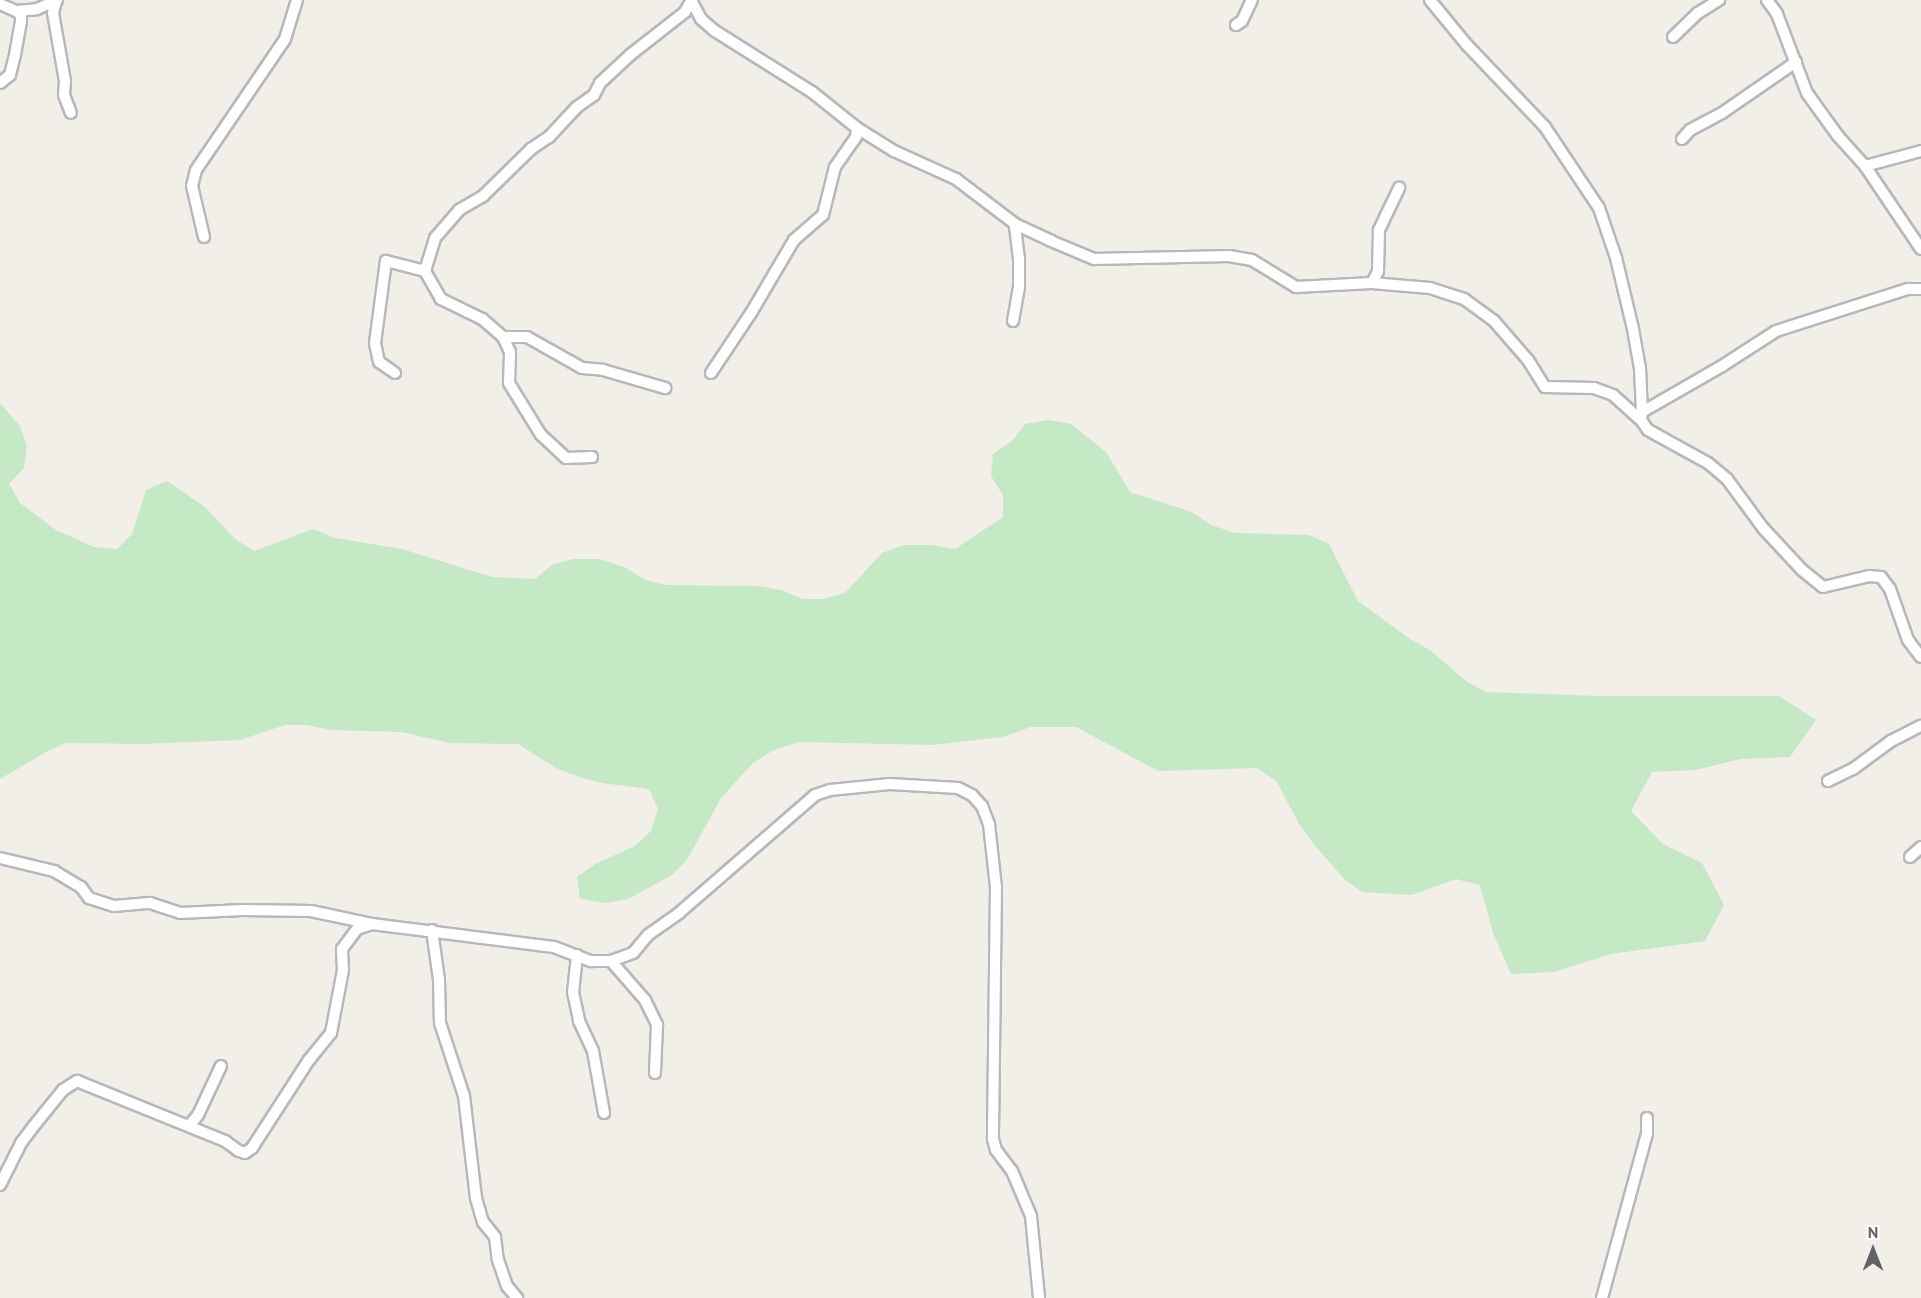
<!DOCTYPE html>
<style>
body{margin:0}
#map{position:relative;width:1921px;height:1298px;overflow:hidden;background:#f1efe8;font-family:"PT Sans",sans-serif}
div>[style]{position:absolute}
.green>*{inset:0;background:#c5e8c5}
.roads{filter:drop-shadow(2px 0 #b5b8bc) drop-shadow(-2px 0 #b5b8bc) drop-shadow(0 2px #b5b8bc) drop-shadow(0 -2px #b5b8bc)}
.street>*{height:10px;margin:-5px;padding:0 5px;transform-origin:5px;border-radius:5px;background:#fff}
span{translate:-50% -50%;white-space:nowrap;text-align:center;line-height:1.15;-webkit-text-stroke:5px #fff;paint-order:stroke}
.north{position:absolute;left:1843px;top:1220px;width:60px;height:60px;-webkit-text-stroke:4px #fff;paint-order:stroke;rotate:0deg;font-size:16px;font-weight:700;line-height:24px;text-align:center;color:#5f6368}
.north::after{content:'';display:block;margin:auto;width:21px;height:27px;background:#5f6368;clip-path:polygon(50% 0,100% 100%,50% 72%,0 100%)}
</style>
<div id="map">
<div class="green">
<div style="clip-path:polygon(0 403px,20px 426px,27px 447px,24px 468px,9px 484px,20px 503px,56px 530px,94px 547px,117px 549px,132px 534px,146px 490px,167px 481px,205px 507px,235px 539px,254px 551px,313px 529px,335px 538px,402px 549px,492px 577px,535px 579px,553px 564px,574px 559px,600px 559px,626px 568px,645px 580px,666px 585px,759px 586px,781px 590px,802px 599px,823px 599px,845px 593px,882px 553px,904px 545px,931px 545px,955px 549px,1003px 517px,1003px 495px,991px 476px,993px 454px,1012px 441px,1025px 424px,1049px 420px,1071px 424px,1106px 452px,1130px 492px,1192px 512px,1211px 525px,1235px 533px,1309px 535px,1329px 544px,1358px 601px,1410px 639px,1430px 650px,1467px 682px,1487px 692px,1600px 696px,1779px 696px,1816px 720px,1790px 757px,1740px 759px,1696px 770px,1652px 772px,1631px 811px,1663px 844px,1702px 863px,1724px 905px,1705px 941px,1611px 954px,1554px 972px,1511px 974px,1493px 933px,1480px 885px,1456px 879px,1412px 895px,1362px 892px,1344px 879px,1313px 843px,1299px 824px,1277px 782px,1257px 768px,1158px 771px,1076px 727px,1030px 727px,1003px 737px,933px 745px,798px 742px,772px 751px,753px 763px,721px 798px,687px 860px,672px 875px,628px 899px,605px 903px,580px 899px,577px 877px,595px 864px,635px 846px,651px 831px,658px 809px,649px 789px,602px 783px,579px 777px,558px 769px,518px 744px,450px 743px,401px 732px,331px 730px,307px 725px,285px 725px,240px 740px,143px 744px,66px 743px,46px 752px,0 779px)"></div>
</div>
<div class="roads">
<div class="street">
<div style="left:691px;top:0;width:21px;rotate:62deg"></div>
<div style="left:701px;top:19px;width:18px;rotate:41deg"></div>
<div style="left:715px;top:31px;width:115px;rotate:32.2deg"></div>
<div style="left:812px;top:92px;width:58px;rotate:38.7deg"></div>
<div style="left:857px;top:128px;width:44px;rotate:31.9deg"></div>
<div style="left:894px;top:151px;width:68px;rotate:24.3deg"></div>
<div style="left:956px;top:179px;width:74px;rotate:37.3deg"></div>
<div style="left:1015px;top:224px;width:40px;rotate:25deg"></div>
<div style="left:1051px;top:241px;width:47px;rotate:22.7deg"></div>
<div style="left:1094px;top:259px;width:135px;rotate:-1.3deg"></div>
<div style="left:1229px;top:256px;width:23px;rotate:10deg"></div>
<div style="left:1252px;top:260px;width:52px;rotate:31.5deg"></div>
<div style="left:1296px;top:287px;width:76px;rotate:-3deg"></div>
<div style="left:1372px;top:283px;width:58px;rotate:4.9deg"></div>
<div style="left:1430px;top:288px;width:36px;rotate:18deg"></div>
<div style="left:1464px;top:299px;width:37px;rotate:36deg"></div>
<div style="left:1494px;top:321px;width:52px;rotate:48.9deg"></div>
<div style="left:1528px;top:360px;width:32px;rotate:58deg"></div>
<div style="left:1545px;top:387px;width:49px;rotate:1.2deg"></div>
<div style="left:1594px;top:388px;width:20px;rotate:20deg"></div>
<div style="left:1613px;top:395px;width:38px;rotate:42deg"></div>
<div style="left:1641px;top:420px;width:8px;rotate:-83deg"></div>
<div style="left:1642px;top:412px;width:92px;rotate:-29.9deg"></div>
<div style="left:1722px;top:366px;width:64px;rotate:-32.9deg"></div>
<div style="left:1776px;top:331px;width:139px;rotate:-17.7deg"></div>
<div style="left:1908px;top:289px;width:13px"></div>
<div style="left:1430px;top:0;width:58px;rotate:50.6deg"></div>
<div style="left:1467px;top:45px;width:113px;rotate:46.4deg"></div>
<div style="left:1545px;top:127px;width:97px;rotate:56.3deg"></div>
<div style="left:1599px;top:208px;width:53px;rotate:71.2deg"></div>
<div style="left:1616px;top:258px;width:73px;rotate:76.5deg"></div>
<div style="left:1633px;top:329px;width:40px;rotate:80deg"></div>
<div style="left:1640px;top:368px;width:44px;rotate:87.4deg"></div>
<div style="left:1767px;top:0;width:17px;rotate:54deg"></div>
<div style="left:1777px;top:14px;width:85px;rotate:69.2deg"></div>
<div style="left:1807px;top:93px;width:53px;rotate:54.2deg"></div>
<div style="left:1838px;top:136px;width:40px;rotate:48deg"></div>
<div style="left:1865px;top:166px;width:100px;rotate:56deg"></div>
<div style="left:56px;top:1px;width:12px;rotate:104deg"></div>
<div style="left:53px;top:13px;width:69px;rotate:80deg"></div>
<div style="left:65px;top:81px;width:14px;rotate:94deg"></div>
<div style="left:64px;top:95px;width:19px;rotate:69deg"></div>
<div style="left:0;top:4px;width:17px;rotate:24deg"></div>
<div style="left:16px;top:11px;width:21px;rotate:-5deg"></div>
<div style="left:37px;top:9px;width:22px;rotate:-24deg"></div>
<div style="left:1236px;top:25px;width:7px;rotate:-34deg"></div>
<div style="left:1242px;top:21px;width:23px;rotate:-65deg"></div>
<div style="left:1673px;top:37px;width:35px;rotate:-44deg"></div>
<div style="left:1698px;top:13px;width:25px;rotate:-32deg"></div>
<div style="left:0;top:83px;width:13px;rotate:-39deg"></div>
<div style="left:10px;top:75px;width:21px;rotate:-76deg"></div>
<div style="left:15px;top:55px;width:34px;rotate:-80deg"></div>
<div style="left:21px;top:22px;width:7px;rotate:-90deg"></div>
<div style="left:21px;top:15px;width:6px;rotate:-141deg"></div>
<div style="left:1682px;top:139px;width:12px;rotate:-48deg"></div>
<div style="left:1690px;top:130px;width:36px;rotate:-28deg"></div>
<div style="left:1722px;top:113px;width:90px;rotate:-34.6deg"></div>
<div style="left:1865px;top:166px;width:58px;rotate:-15deg"></div>
<div style="left:204px;top:237px;width:52px;rotate:-103.2deg"></div>
<div style="left:192px;top:186px;width:16px;rotate:-76deg"></div>
<div style="left:196px;top:170px;width:158px;rotate:-55.8deg"></div>
<div style="left:285px;top:39px;width:41px;rotate:-72.9deg"></div>
<div style="left:1372px;top:283px;width:13px;rotate:-63deg"></div>
<div style="left:1378px;top:271px;width:41px;rotate:-88.6deg"></div>
<div style="left:1379px;top:230px;width:47px;rotate:-64.5deg"></div>
<div style="left:1013px;top:321px;width:35px;rotate:-80deg"></div>
<div style="left:1019px;top:287px;width:28px;rotate:-90deg"></div>
<div style="left:1019px;top:259px;width:35px;rotate:-97deg"></div>
<div style="left:503px;top:337px;width:24px"></div>
<div style="left:527px;top:337px;width:63px;rotate:29.4deg"></div>
<div style="left:582px;top:368px;width:21px;rotate:5deg"></div>
<div style="left:603px;top:370px;width:65px;rotate:16.2deg"></div>
<div style="left:395px;top:373px;width:19px;rotate:-145deg"></div>
<div style="left:379px;top:362px;width:19px;rotate:-102deg"></div>
<div style="left:375px;top:343px;width:83px;rotate:-82.4deg"></div>
<div style="left:386px;top:261px;width:40px;rotate:14.4deg"></div>
<div style="left:711px;top:373px;width:72px;rotate:-56.3deg"></div>
<div style="left:751px;top:313px;width:85px;rotate:-59.5deg"></div>
<div style="left:794px;top:240px;width:38px;rotate:-41deg"></div>
<div style="left:823px;top:215px;width:49px;rotate:-76deg"></div>
<div style="left:835px;top:167px;width:37px;rotate:-55deg"></div>
<div style="left:856px;top:137px;width:9px;rotate:-84deg"></div>
<div style="left:1641px;top:420px;width:12px;rotate:55deg"></div>
<div style="left:1648px;top:430px;width:68px;rotate:28.8deg"></div>
<div style="left:1708px;top:463px;width:25px;rotate:40deg"></div>
<div style="left:1727px;top:479px;width:61px;rotate:53.7deg"></div>
<div style="left:1763px;top:528px;width:57px;rotate:47.1deg"></div>
<div style="left:1802px;top:570px;width:27px;rotate:39deg"></div>
<div style="left:1823px;top:587px;width:47px;rotate:-13.4deg"></div>
<div style="left:1869px;top:576px;width:12px;rotate:5deg"></div>
<div style="left:1881px;top:577px;width:15px;rotate:53deg"></div>
<div style="left:1890px;top:589px;width:54px;rotate:70.6deg"></div>
<div style="left:1908px;top:640px;width:21px;rotate:53deg"></div>
<div style="left:592px;top:457px;width:26px;rotate:178deg"></div>
<div style="left:566px;top:458px;width:34px;rotate:-137deg"></div>
<div style="left:541px;top:435px;width:61px;rotate:-121.6deg"></div>
<div style="left:509px;top:383px;width:31px;rotate:-88deg"></div>
<div style="left:510px;top:352px;width:17px;rotate:-115deg"></div>
<div style="left:503px;top:337px;width:28px;rotate:-139deg"></div>
<div style="left:482px;top:319px;width:46px;rotate:-154deg"></div>
<div style="left:441px;top:299px;width:32px;rotate:-120deg"></div>
<div style="left:425px;top:271px;width:34px;rotate:-73deg"></div>
<div style="left:435px;top:238px;width:37px;rotate:-49deg"></div>
<div style="left:459px;top:210px;width:28px;rotate:-30deg"></div>
<div style="left:483px;top:196px;width:67px;rotate:-44.4deg"></div>
<div style="left:531px;top:149px;width:22px;rotate:-34deg"></div>
<div style="left:549px;top:137px;width:41px;rotate:-47deg"></div>
<div style="left:577px;top:107px;width:21px;rotate:-35deg"></div>
<div style="left:594px;top:95px;width:13px;rotate:-63deg"></div>
<div style="left:600px;top:83px;width:41px;rotate:-43deg"></div>
<div style="left:630px;top:55px;width:70px;rotate:-38deg"></div>
<div style="left:685px;top:12px;width:13px;rotate:-61deg"></div>
<div style="left:1828px;top:781px;width:28px;rotate:-26deg"></div>
<div style="left:1853px;top:769px;width:47px;rotate:-36.4deg"></div>
<div style="left:1891px;top:741px;width:34px;rotate:-27deg"></div>
<div style="left:1910px;top:857px;width:15px;rotate:-42deg"></div>
<div style="left:0;top:858px;width:56px;rotate:13.5deg"></div>
<div style="left:54px;top:871px;width:31px;rotate:31deg"></div>
<div style="left:81px;top:887px;width:14px;rotate:54deg"></div>
<div style="left:89px;top:898px;width:26px;rotate:18deg"></div>
<div style="left:114px;top:906px;width:36px;rotate:-5deg"></div>
<div style="left:150px;top:903px;width:32px;rotate:18deg"></div>
<div style="left:180px;top:913px;width:63px;rotate:-2.7deg"></div>
<div style="left:243px;top:910px;width:68px;rotate:0.8deg"></div>
<div style="left:311px;top:911px;width:62px;rotate:12deg"></div>
<div style="left:372px;top:924px;width:183px;rotate:7.2deg"></div>
<div style="left:554px;top:947px;width:40px;rotate:21deg"></div>
<div style="left:591px;top:961px;width:20px"></div>
<div style="left:611px;top:961px;width:23px;rotate:-20deg"></div>
<div style="left:633px;top:953px;width:23px;rotate:-50deg"></div>
<div style="left:648px;top:935px;width:38px;rotate:-35deg"></div>
<div style="left:679px;top:913px;width:180px;rotate:-40.9deg"></div>
<div style="left:815px;top:795px;width:16px;rotate:-18deg"></div>
<div style="left:830px;top:790px;width:60px;rotate:-5.7deg"></div>
<div style="left:890px;top:784px;width:68px;rotate:3.4deg"></div>
<div style="left:958px;top:788px;width:16px;rotate:27deg"></div>
<div style="left:972px;top:795px;width:15px;rotate:48deg"></div>
<div style="left:982px;top:806px;width:19px;rotate:69deg"></div>
<div style="left:989px;top:824px;width:63px;rotate:83.7deg"></div>
<div style="left:996px;top:887px;width:252px;rotate:90.7deg"></div>
<div style="left:993px;top:1139px;width:11px;rotate:75deg"></div>
<div style="left:996px;top:1150px;width:26px;rotate:53deg"></div>
<div style="left:1012px;top:1171px;width:49px;rotate:67.1deg"></div>
<div style="left:1031px;top:1216px;width:82px;rotate:84.4deg"></div>
<div style="left:432px;top:930px;width:50px;rotate:82deg"></div>
<div style="left:439px;top:980px;width:43px;rotate:88.7deg"></div>
<div style="left:440px;top:1023px;width:77px;rotate:71.8deg"></div>
<div style="left:464px;top:1096px;width:103px;rotate:83.3deg"></div>
<div style="left:476px;top:1198px;width:25px;rotate:74deg"></div>
<div style="left:483px;top:1222px;width:19px;rotate:51deg"></div>
<div style="left:495px;top:1237px;width:23px;rotate:83deg"></div>
<div style="left:498px;top:1260px;width:28px;rotate:71deg"></div>
<div style="left:507px;top:1286px;width:16px;rotate:50deg"></div>
<div style="left:577px;top:955px;width:37px;rotate:96deg"></div>
<div style="left:573px;top:992px;width:30px;rotate:78deg"></div>
<div style="left:579px;top:1021px;width:33px;rotate:65deg"></div>
<div style="left:593px;top:1051px;width:63px;rotate:79.9deg"></div>
<div style="left:611px;top:961px;width:52px;rotate:48.9deg"></div>
<div style="left:645px;top:1000px;width:28px;rotate:64deg"></div>
<div style="left:657px;top:1025px;width:48px;rotate:92.4deg"></div>
<div style="left:189px;top:1126px;width:14px;rotate:-51deg"></div>
<div style="left:198px;top:1115px;width:54px;rotate:-64.9deg"></div>
<div style="left:0;top:1185px;width:47px;rotate:-63.4deg"></div>
<div style="left:21px;top:1143px;width:20px;rotate:-53deg"></div>
<div style="left:33px;top:1127px;width:48px;rotate:-51deg"></div>
<div style="left:63px;top:1090px;width:17px;rotate:-33deg"></div>
<div style="left:77px;top:1081px;width:160px;rotate:22.1deg"></div>
<div style="left:225px;top:1141px;width:17px;rotate:36deg"></div>
<div style="left:239px;top:1151px;width:6px;rotate:18deg"></div>
<div style="left:245px;top:1153px;width:9px;rotate:-36deg"></div>
<div style="left:252px;top:1148px;width:105px;rotate:-57.1deg"></div>
<div style="left:309px;top:1060px;width:35px;rotate:-51deg"></div>
<div style="left:331px;top:1033px;width:64px;rotate:-79.2deg"></div>
<div style="left:343px;top:970px;width:21px;rotate:-93deg"></div>
<div style="left:342px;top:949px;width:25px;rotate:-53deg"></div>
<div style="left:357px;top:929px;width:16px;rotate:-18deg"></div>
<div style="left:1602px;top:1298px;width:171px;rotate:-74.7deg"></div>
<div style="left:1647px;top:1133px;width:15px;rotate:-90deg"></div>
</div>
</div>
<div class="north">N</div>
</div>
